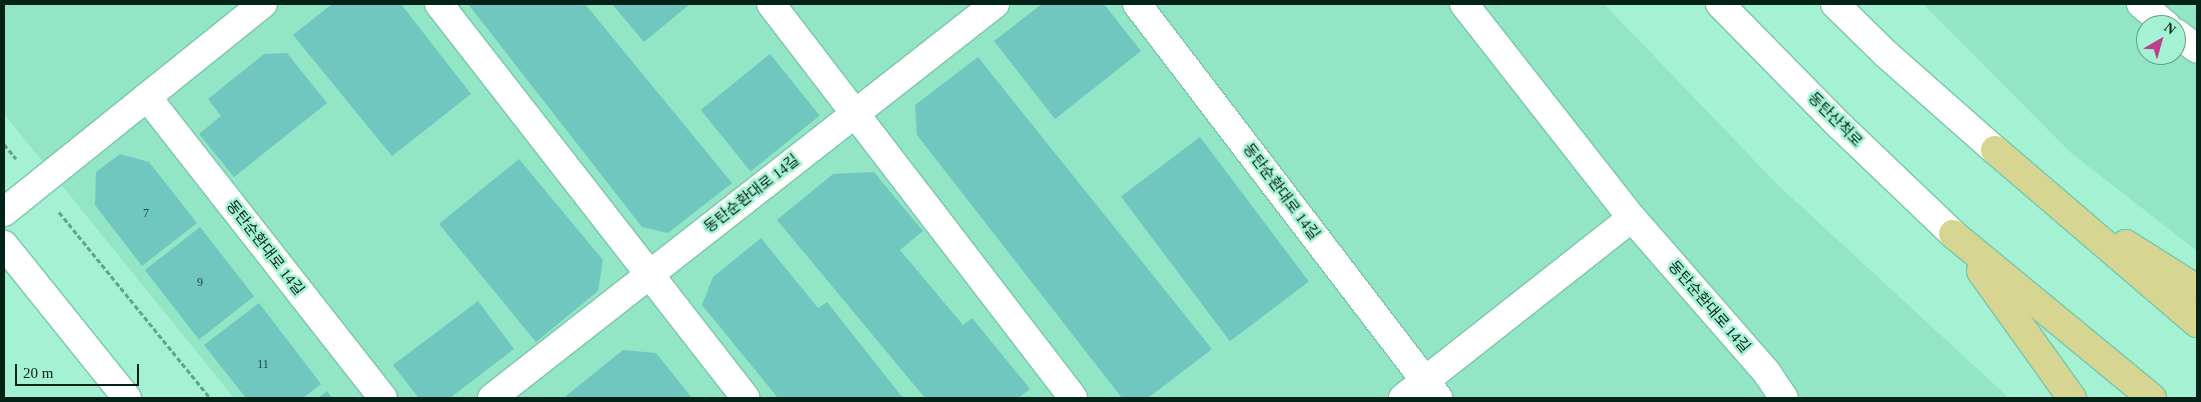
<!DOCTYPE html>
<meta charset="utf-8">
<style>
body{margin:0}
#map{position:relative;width:2201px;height:402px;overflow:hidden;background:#a5f1d3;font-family:"Times New Roman","Noto Sans KR",serif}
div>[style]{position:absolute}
.built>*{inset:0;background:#92e6c6}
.building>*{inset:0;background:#6fc7bf;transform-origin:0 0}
.path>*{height:3px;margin-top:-1.5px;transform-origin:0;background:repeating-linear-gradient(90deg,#67a28b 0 5px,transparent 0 7.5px)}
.roads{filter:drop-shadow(1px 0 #7cc7aa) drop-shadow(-1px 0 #7cc7aa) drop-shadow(0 1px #7cc7aa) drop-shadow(0 -1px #7cc7aa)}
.minor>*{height:28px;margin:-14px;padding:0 14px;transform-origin:14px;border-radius:14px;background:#fff}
.tertiary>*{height:28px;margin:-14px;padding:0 14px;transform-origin:14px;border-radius:14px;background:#fff}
.secondary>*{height:28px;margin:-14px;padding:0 14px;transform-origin:14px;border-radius:14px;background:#fff}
.trunk>*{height:28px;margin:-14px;padding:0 14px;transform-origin:14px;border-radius:14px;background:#d6d692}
span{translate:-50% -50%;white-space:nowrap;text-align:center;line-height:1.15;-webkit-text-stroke:5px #a5f1d3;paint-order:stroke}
.number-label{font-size:12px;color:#1e4c42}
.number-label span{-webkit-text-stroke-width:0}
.street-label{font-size:15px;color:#032319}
.frame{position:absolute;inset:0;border:5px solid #032319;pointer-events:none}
.north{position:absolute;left:2136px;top:15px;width:50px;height:50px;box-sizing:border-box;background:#a5f1d3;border:1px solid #649f89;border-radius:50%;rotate:38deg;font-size:14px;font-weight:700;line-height:20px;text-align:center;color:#032319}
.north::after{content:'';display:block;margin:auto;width:18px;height:22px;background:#be3e8a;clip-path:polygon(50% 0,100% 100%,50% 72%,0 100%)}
.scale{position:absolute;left:15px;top:364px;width:124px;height:22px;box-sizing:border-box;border:2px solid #032319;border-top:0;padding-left:6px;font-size:15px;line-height:18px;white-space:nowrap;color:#032319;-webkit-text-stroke:4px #a5f1d3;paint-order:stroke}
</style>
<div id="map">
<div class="built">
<div style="clip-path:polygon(4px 4px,1604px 4px,1778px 185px,2009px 398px,234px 398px,4px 114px)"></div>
<div style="clip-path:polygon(evenodd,1923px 4px,2197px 4px,2197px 251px,2070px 152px,1923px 4px,2146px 25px,2176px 25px,2176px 55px,2146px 55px,2146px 25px)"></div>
</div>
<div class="building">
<div style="clip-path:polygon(332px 4px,401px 4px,471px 94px,392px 156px,293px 35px)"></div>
<div style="clip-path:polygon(468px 4px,585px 4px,732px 183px,668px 233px,642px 227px)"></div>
<div style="clip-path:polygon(612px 4px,690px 4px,644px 42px)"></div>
<div style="clip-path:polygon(1042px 4px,1104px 4px,1141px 51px,1055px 119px,994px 41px)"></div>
<div style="clip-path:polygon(287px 53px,327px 103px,234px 177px,199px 134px,221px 116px,208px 99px,264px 54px)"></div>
<div style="left:770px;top:54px;width:79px;height:89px;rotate:51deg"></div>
<div style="clip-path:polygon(978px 57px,1212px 349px,1148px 398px,1122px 398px,917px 135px,915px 105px)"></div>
<div style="left:1200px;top:137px;width:181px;height:99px;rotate:53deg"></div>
<div style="clip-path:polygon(120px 154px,149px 162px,197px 223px,142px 266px,95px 205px,96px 172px)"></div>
<div style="clip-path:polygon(519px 159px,603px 260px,598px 291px,536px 342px,439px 224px)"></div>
<div style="clip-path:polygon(874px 172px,923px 231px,900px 250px,963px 325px,972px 318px,1030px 389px,1018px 398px,925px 398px,777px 220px,833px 174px)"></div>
<div style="left:200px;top:227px;width:88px;height:70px;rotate:52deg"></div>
<div style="clip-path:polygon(761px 238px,818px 308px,827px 302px,903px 398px,778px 398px,702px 305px,713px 277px)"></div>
<div style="clip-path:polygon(478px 301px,514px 349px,450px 398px,418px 397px,393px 365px)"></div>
<div style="clip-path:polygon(259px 303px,321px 384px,303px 398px,246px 398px,204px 345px)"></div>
<div style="clip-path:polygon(623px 350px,656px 353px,692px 398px,568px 398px,566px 396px)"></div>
<div style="clip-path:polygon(327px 391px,332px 398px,318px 398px)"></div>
</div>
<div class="path">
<div style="left:4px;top:144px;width:19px;rotate:51deg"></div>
<div style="left:59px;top:212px;width:240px;rotate:50.9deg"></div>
</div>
<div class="roads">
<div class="minor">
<div style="left:439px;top:4px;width:499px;rotate:52.1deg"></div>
<div style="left:771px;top:4px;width:496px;rotate:52.5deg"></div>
<div style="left:1137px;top:4px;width:496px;rotate:52.6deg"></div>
<div style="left:1464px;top:4px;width:272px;rotate:51.9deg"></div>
<div style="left:1632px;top:218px;width:206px;rotate:48.9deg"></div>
<div style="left:1767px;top:373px;width:30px;rotate:56deg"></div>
<div style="left:2141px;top:4px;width:33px;rotate:40deg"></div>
<div style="left:2176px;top:33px;width:26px;rotate:37deg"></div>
<div style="left:147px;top:97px;width:382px;rotate:51.9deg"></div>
<div style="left:4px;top:212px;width:332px;rotate:-38.8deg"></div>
<div style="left:492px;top:398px;width:639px;rotate:-38.07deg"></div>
<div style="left:1403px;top:398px;width:291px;rotate:-38.2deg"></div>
</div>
<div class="tertiary">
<div style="left:4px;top:245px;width:196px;rotate:51.2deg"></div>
</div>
<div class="secondary">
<div style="left:1720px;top:4px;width:170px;rotate:45.5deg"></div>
<div style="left:1839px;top:125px;width:158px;rotate:43.7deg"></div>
<div style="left:1835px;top:4px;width:71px;rotate:44.4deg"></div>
<div style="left:1886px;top:54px;width:145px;rotate:41.4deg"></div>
</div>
<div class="trunk">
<div style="left:1995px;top:150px;width:266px;rotate:40.6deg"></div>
<div style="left:1953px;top:234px;width:258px;rotate:39.5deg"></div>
<div style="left:2126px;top:244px;width:84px;rotate:32.4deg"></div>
<div style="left:1981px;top:271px;width:156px;rotate:54.4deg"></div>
</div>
</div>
<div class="number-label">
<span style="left:146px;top:214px">7</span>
<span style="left:200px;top:283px">9</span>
<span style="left:263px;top:365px">11</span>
</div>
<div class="street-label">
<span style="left:1835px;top:120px;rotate:45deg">동탄산척로</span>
<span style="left:1281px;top:192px;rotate:53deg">동탄순환대로 14길</span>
<span style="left:752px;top:194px;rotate:-38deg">동탄순환대로 14길</span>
<span style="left:265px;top:248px;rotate:52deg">동탄순환대로 14길</span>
<span style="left:1709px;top:307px;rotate:49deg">동탄순환대로 14길</span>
</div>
<div class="frame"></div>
<div class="north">N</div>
<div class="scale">20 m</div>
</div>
